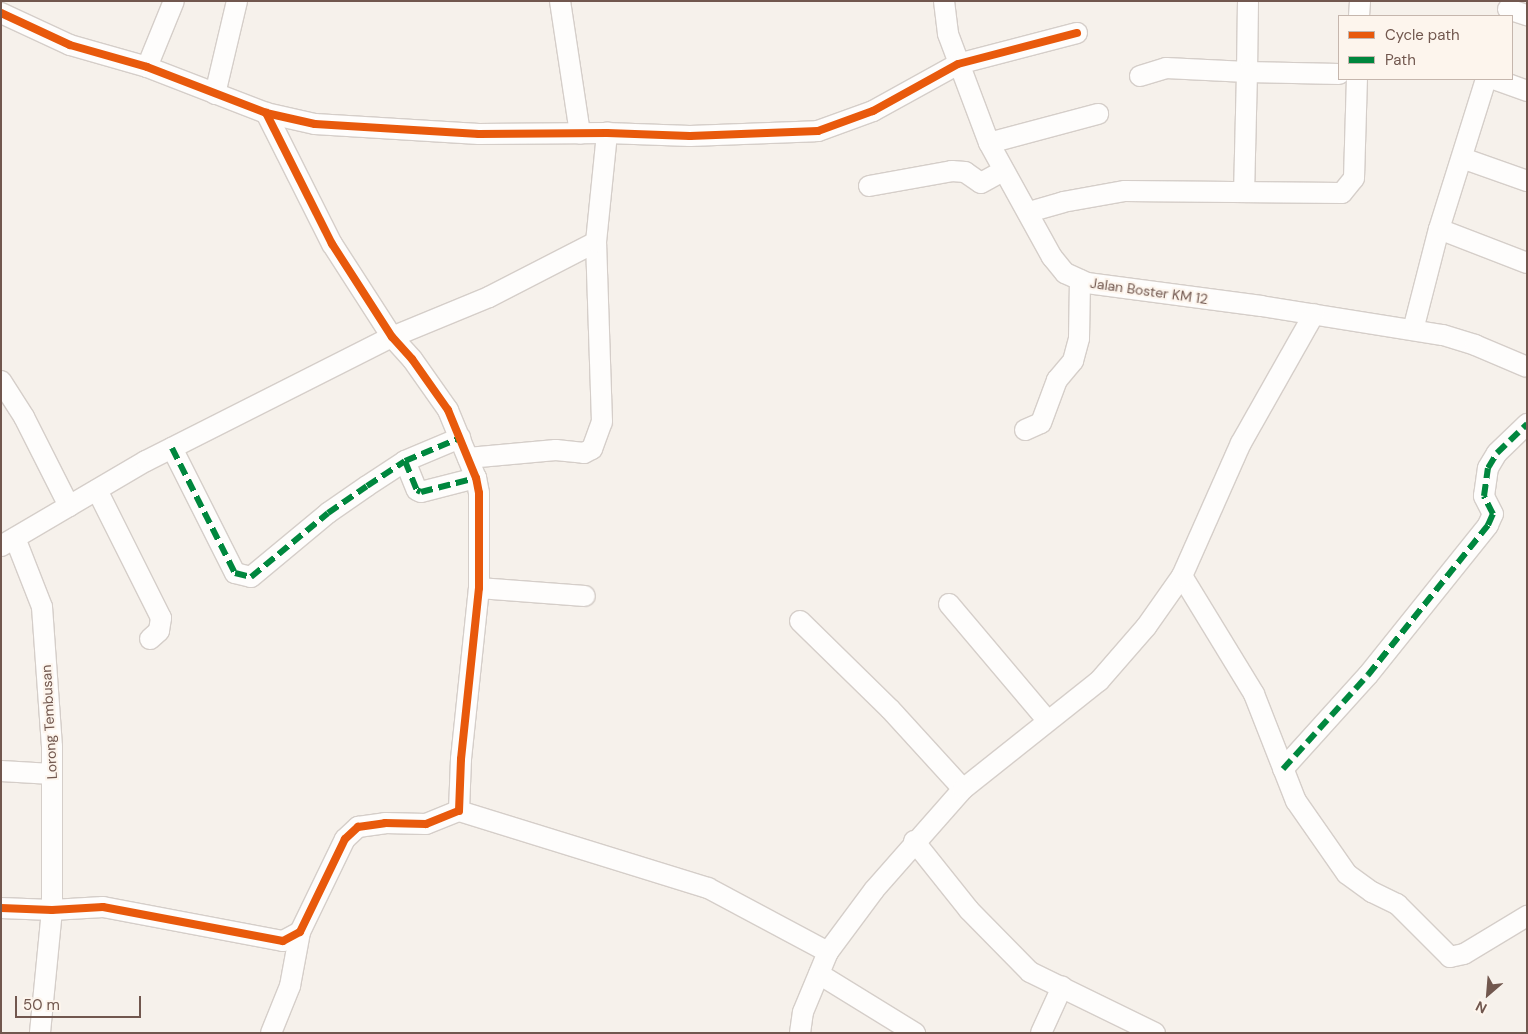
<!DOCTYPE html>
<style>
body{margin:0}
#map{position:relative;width:1528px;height:1034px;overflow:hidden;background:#f6f1eb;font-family:"DM Sans",sans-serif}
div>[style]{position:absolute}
.roads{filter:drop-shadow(1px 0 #d5cec9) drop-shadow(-1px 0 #d5cec9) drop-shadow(0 1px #d5cec9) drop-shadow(0 -1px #d5cec9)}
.minor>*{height:20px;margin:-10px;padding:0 10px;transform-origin:10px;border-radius:10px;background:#fefdfc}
.quiet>*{height:6px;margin-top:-3px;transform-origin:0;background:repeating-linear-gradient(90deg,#00873e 0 12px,transparent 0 18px)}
.cycleway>*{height:8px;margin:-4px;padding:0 4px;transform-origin:4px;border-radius:4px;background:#e8590c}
span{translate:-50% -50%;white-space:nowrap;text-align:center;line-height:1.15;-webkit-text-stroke:4px #fdf5ed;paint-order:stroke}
.street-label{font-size:14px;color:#71574e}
.frame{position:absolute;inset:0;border:2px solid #71574e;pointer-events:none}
.legend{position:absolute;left:1338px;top:15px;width:175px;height:65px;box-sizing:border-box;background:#fdf5ed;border:1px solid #c5b6ad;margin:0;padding:6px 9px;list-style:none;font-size:15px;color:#71574e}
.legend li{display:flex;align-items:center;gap:10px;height:25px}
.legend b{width:25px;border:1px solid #c5b6ad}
.north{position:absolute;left:1463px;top:969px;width:50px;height:50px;-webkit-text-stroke:4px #fdf5ed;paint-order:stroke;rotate:207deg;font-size:14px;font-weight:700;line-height:20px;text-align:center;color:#71574e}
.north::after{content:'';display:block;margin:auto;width:18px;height:22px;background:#71574e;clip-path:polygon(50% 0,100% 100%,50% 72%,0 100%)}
.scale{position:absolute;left:15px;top:996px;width:126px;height:22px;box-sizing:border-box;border:2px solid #71574e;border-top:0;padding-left:6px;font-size:15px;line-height:18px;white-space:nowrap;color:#71574e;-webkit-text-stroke:4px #fdf5ed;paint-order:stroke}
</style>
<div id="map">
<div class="roads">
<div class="minor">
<div style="left:560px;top:1px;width:134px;rotate:81.4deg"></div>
<div style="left:944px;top:1px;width:33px;rotate:83deg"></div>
<div style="left:948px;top:34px;width:116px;rotate:69.4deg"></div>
<div style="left:989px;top:143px;width:130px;rotate:61.1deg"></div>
<div style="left:1052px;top:257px;width:21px;rotate:51deg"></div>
<div style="left:1065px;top:273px;width:24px;rotate:24deg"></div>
<div style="left:1087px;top:283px;width:176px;rotate:7.5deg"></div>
<div style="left:1261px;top:306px;width:184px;rotate:9.1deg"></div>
<div style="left:1443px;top:335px;width:34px;rotate:17deg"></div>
<div style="left:1475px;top:345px;width:56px;rotate:22.9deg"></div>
<div style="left:1248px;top:1px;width:71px;rotate:90.8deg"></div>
<div style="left:1247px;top:72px;width:92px;rotate:1.2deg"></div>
<div style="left:1508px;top:9px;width:20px;rotate:18deg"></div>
<div style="left:1px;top:13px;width:76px;rotate:24.9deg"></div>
<div style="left:70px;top:45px;width:80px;rotate:15.9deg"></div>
<div style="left:147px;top:67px;width:128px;rotate:21.1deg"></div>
<div style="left:266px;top:113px;width:50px;rotate:12.7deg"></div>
<div style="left:315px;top:124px;width:164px;rotate:3.5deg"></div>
<div style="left:479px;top:134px;width:128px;rotate:-0.4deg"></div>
<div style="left:607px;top:133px;width:83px;rotate:2.1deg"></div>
<div style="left:690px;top:136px;width:128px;rotate:-2.2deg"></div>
<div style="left:818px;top:131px;width:59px;rotate:-20deg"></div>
<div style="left:873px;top:111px;width:97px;rotate:-28.9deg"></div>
<div style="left:958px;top:64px;width:123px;rotate:-14.6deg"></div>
<div style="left:1359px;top:16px;width:15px;rotate:-86deg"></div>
<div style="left:147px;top:67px;width:71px;rotate:-67.8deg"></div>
<div style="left:1140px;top:76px;width:27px;rotate:-17deg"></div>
<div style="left:1166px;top:68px;width:81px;rotate:2.8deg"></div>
<div style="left:1247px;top:72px;width:120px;rotate:91.4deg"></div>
<div style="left:1494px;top:79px;width:35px;rotate:20deg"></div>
<div style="left:215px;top:94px;width:96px;rotate:-76.7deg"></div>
<div style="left:989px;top:143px;width:113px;rotate:-14.9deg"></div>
<div style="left:1462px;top:158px;width:69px;rotate:19.5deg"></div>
<div style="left:869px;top:186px;width:84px;rotate:-10.2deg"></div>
<div style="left:952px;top:171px;width:13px;rotate:4deg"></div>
<div style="left:965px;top:172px;width:19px;rotate:35deg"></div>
<div style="left:981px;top:183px;width:25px;rotate:-29deg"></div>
<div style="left:1029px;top:212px;width:35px;rotate:-16deg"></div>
<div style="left:1063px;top:202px;width:63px;rotate:-10.1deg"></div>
<div style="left:1125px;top:191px;width:217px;rotate:0.5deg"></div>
<div style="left:1342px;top:193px;width:19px;rotate:-51deg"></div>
<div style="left:1354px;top:178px;width:99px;rotate:-88.3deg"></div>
<div style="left:1439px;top:229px;width:94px;rotate:21.1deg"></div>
<div style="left:1413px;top:330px;width:104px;rotate:-75.6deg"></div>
<div style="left:1439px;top:229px;width:157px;rotate:-72.6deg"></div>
<div style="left:1px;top:381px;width:43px;rotate:57.4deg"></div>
<div style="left:24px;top:417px;width:100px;rotate:63.2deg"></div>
<div style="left:1025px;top:430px;width:17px;rotate:-24deg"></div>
<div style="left:1041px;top:423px;width:46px;rotate:-69.6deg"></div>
<div style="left:1057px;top:380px;width:25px;rotate:-50deg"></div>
<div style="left:1073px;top:361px;width:24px;rotate:-75deg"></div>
<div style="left:1079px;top:338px;width:58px;rotate:-89deg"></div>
<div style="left:172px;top:448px;width:140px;rotate:63.3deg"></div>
<div style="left:235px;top:573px;width:16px;rotate:14deg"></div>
<div style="left:251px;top:577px;width:100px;rotate:-39.7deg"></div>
<div style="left:328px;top:513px;width:47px;rotate:-34.7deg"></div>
<div style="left:367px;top:486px;width:45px;rotate:-33.3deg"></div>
<div style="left:405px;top:461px;width:60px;rotate:-22.7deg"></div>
<div style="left:468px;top:458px;width:88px;rotate:-5.2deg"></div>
<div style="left:556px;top:450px;width:28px;rotate:6deg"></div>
<div style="left:584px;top:453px;width:9px;rotate:-27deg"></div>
<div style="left:592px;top:449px;width:29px;rotate:-70deg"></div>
<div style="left:602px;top:422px;width:180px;rotate:-91.9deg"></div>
<div style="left:405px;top:461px;width:31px;rotate:68deg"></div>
<div style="left:417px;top:490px;width:4px;rotate:27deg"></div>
<div style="left:421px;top:492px;width:57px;rotate:-14.3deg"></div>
<div style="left:97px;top:490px;width:143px;rotate:63.4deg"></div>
<div style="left:161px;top:618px;width:13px;rotate:99deg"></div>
<div style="left:159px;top:631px;width:12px;rotate:138deg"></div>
<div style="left:15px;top:538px;width:74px;rotate:68.6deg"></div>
<div style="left:42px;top:607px;width:140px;rotate:85.9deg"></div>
<div style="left:52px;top:747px;width:163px;rotate:90deg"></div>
<div style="left:52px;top:910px;width:124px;rotate:95.6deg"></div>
<div style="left:1px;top:546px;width:168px;rotate:-30.4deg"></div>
<div style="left:146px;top:461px;width:275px;rotate:-26.8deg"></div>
<div style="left:392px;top:337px;width:105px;rotate:-22.4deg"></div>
<div style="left:489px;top:297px;width:120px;rotate:-27.2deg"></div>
<div style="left:596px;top:242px;width:110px;rotate:-84.2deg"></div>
<div style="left:1182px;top:576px;width:138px;rotate:58.6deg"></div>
<div style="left:1254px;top:694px;width:115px;rotate:68.6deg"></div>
<div style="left:1296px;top:801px;width:89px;rotate:55.1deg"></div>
<div style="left:1347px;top:874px;width:31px;rotate:36deg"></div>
<div style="left:1372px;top:892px;width:28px;rotate:26deg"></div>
<div style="left:1397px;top:904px;width:75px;rotate:45deg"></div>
<div style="left:1450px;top:957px;width:14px;rotate:-12deg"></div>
<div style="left:1464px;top:954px;width:74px;rotate:-31.1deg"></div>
<div style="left:479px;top:588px;width:106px;rotate:4.3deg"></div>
<div style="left:949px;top:604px;width:152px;rotate:49.8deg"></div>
<div style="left:800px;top:621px;width:126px;rotate:44.4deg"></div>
<div style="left:890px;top:709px;width:108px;rotate:47.6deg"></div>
<div style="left:1283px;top:769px;width:127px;rotate:-47.9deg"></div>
<div style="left:1368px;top:675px;width:192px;rotate:-51.3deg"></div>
<div style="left:1488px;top:525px;width:12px;rotate:-66deg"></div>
<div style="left:1493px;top:514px;width:20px;rotate:-117deg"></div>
<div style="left:1484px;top:496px;width:28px;rotate:-82deg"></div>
<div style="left:1488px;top:468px;width:17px;rotate:-59deg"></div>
<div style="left:1497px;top:453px;width:42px;rotate:-44deg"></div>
<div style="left:1px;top:771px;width:51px;rotate:3.4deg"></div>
<div style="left:459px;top:811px;width:261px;rotate:17.2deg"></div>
<div style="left:708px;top:888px;width:136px;rotate:28.1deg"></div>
<div style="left:914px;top:841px;width:88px;rotate:51.4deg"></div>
<div style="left:969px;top:910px;width:87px;rotate:45.5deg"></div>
<div style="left:1030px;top:972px;width:139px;rotate:26deg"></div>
<div style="left:1px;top:908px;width:51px;rotate:2.2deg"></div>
<div style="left:52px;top:910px;width:51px;rotate:-3.4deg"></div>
<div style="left:103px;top:907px;width:183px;rotate:10.7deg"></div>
<div style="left:283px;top:941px;width:19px;rotate:-28deg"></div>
<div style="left:300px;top:932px;width:103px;rotate:-64.2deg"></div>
<div style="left:345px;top:839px;width:18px;rotate:-43deg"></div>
<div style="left:358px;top:827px;width:27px;rotate:-8deg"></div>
<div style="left:385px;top:823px;width:41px;rotate:1.4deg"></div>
<div style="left:426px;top:824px;width:35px;rotate:-22deg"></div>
<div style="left:459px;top:811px;width:52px;rotate:-87.8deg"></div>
<div style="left:461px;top:759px;width:172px;rotate:-84deg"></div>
<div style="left:479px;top:588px;width:95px;rotate:-90deg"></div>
<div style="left:479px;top:493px;width:15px;rotate:-101deg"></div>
<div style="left:476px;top:478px;width:74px;rotate:-112.4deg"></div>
<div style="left:448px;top:410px;width:62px;rotate:-125.2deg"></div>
<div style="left:412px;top:359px;width:30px;rotate:-132deg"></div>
<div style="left:392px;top:337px;width:111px;rotate:-122.8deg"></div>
<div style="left:332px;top:244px;width:147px;rotate:-116.7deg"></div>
<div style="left:819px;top:974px;width:113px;rotate:31.6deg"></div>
<div style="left:271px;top:1033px;width:51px;rotate:-68deg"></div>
<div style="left:290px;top:986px;width:55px;rotate:-79.5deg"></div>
<div style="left:800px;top:1033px;width:21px;rotate:-82deg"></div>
<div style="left:803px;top:1012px;width:65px;rotate:-67.4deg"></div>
<div style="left:828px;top:952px;width:77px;rotate:-53.4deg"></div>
<div style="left:874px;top:890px;width:135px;rotate:-48.6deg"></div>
<div style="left:963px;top:789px;width:174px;rotate:-38.5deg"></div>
<div style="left:1099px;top:681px;width:72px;rotate:-49deg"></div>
<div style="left:1146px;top:627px;width:62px;rotate:-54.8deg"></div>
<div style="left:1182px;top:576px;width:145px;rotate:-66.1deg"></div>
<div style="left:1241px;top:443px;width:148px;rotate:-60.5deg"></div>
<div style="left:1041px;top:1033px;width:51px;rotate:-65.5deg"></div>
</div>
</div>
<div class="quiet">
<div style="left:172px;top:448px;width:140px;rotate:63.3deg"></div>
<div style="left:235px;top:573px;width:16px;rotate:14deg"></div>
<div style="left:251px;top:577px;width:100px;rotate:-39.7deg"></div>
<div style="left:328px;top:513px;width:47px;rotate:-34.7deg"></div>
<div style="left:367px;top:486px;width:45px;rotate:-33.3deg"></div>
<div style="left:405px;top:461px;width:60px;rotate:-22.7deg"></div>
<div style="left:405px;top:461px;width:31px;rotate:68deg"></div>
<div style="left:417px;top:490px;width:4px;rotate:27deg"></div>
<div style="left:421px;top:492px;width:57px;rotate:-14.3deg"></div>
<div style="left:1283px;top:769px;width:127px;rotate:-47.9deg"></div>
<div style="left:1368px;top:675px;width:192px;rotate:-51.3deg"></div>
<div style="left:1488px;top:525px;width:12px;rotate:-66deg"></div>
<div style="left:1493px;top:514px;width:20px;rotate:-117deg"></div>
<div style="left:1484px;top:496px;width:28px;rotate:-82deg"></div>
<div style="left:1488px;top:468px;width:17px;rotate:-59deg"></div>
<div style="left:1497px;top:453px;width:42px;rotate:-44deg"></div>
</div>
<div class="cycleway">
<div style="left:1px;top:13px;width:76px;rotate:24.9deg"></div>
<div style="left:70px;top:45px;width:80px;rotate:15.9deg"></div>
<div style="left:147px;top:67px;width:128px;rotate:21.1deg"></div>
<div style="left:266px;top:113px;width:50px;rotate:12.7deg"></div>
<div style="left:315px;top:124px;width:164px;rotate:3.5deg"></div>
<div style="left:479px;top:134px;width:128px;rotate:-0.4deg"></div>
<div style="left:607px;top:133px;width:83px;rotate:2.1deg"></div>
<div style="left:690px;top:136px;width:128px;rotate:-2.2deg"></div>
<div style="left:818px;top:131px;width:59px;rotate:-20deg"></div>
<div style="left:873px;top:111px;width:97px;rotate:-28.9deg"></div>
<div style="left:958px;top:64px;width:123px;rotate:-14.6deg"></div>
<div style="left:1px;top:908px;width:51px;rotate:2.2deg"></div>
<div style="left:52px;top:910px;width:51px;rotate:-3.4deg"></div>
<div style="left:103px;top:907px;width:183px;rotate:10.7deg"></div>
<div style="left:283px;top:941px;width:19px;rotate:-28deg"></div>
<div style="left:300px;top:932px;width:103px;rotate:-64.2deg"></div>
<div style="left:345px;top:839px;width:18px;rotate:-43deg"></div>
<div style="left:358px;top:827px;width:27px;rotate:-8deg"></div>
<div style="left:385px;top:823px;width:41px;rotate:1.4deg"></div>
<div style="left:426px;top:824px;width:35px;rotate:-22deg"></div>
<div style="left:459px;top:811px;width:52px;rotate:-87.8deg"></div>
<div style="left:461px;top:759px;width:172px;rotate:-84deg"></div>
<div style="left:479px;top:588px;width:95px;rotate:-90deg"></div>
<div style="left:479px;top:493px;width:15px;rotate:-101deg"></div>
<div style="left:476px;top:478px;width:74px;rotate:-112.4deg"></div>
<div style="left:448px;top:410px;width:62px;rotate:-125.2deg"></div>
<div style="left:412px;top:359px;width:30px;rotate:-132deg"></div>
<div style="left:392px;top:337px;width:111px;rotate:-122.8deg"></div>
<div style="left:332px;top:244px;width:147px;rotate:-116.7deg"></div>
</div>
<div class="street-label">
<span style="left:1149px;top:291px;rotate:8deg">Jalan Boster KM 12</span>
<span style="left:49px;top:722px;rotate:-93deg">Lorong Tembusan</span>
</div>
<div class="frame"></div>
<ul class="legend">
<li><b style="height:6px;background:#e8590c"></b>Cycle path</li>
<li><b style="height:6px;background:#00873e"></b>Path</li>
</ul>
<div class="north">N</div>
<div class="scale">50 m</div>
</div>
